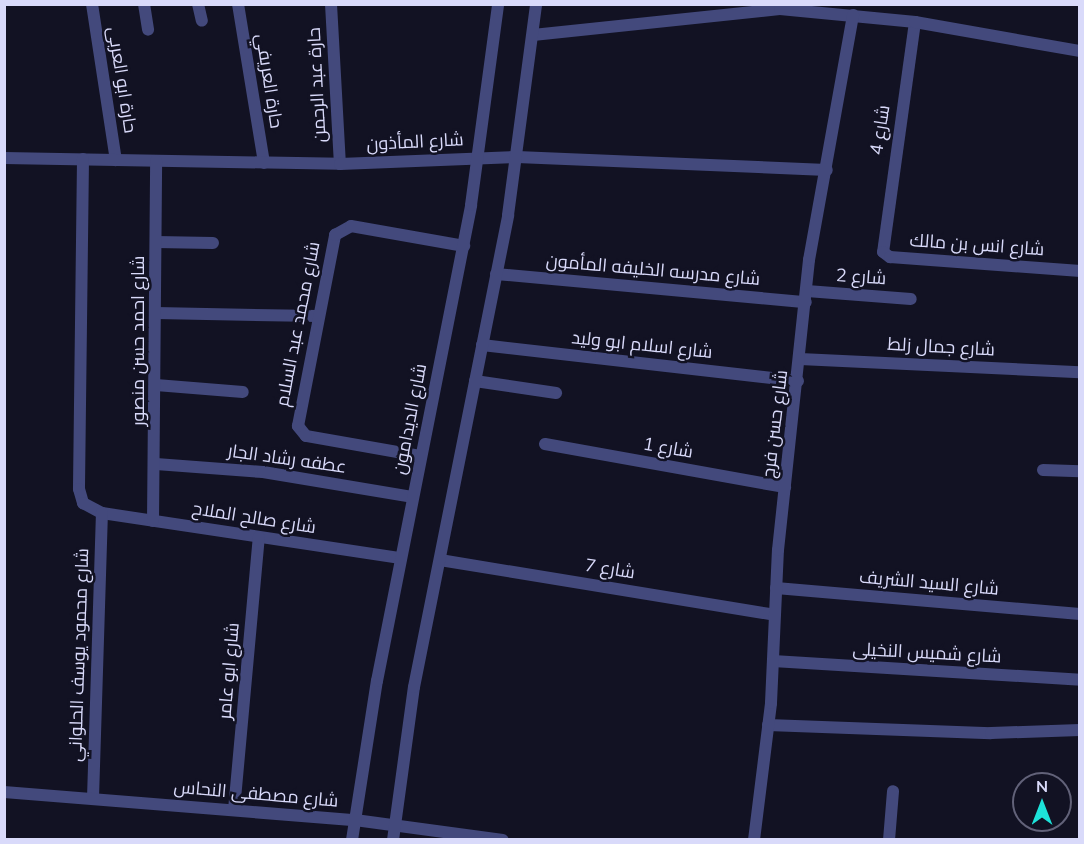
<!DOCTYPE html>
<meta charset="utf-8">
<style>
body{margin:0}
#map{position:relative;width:1084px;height:844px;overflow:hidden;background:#121223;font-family:Mulish,Cairo,sans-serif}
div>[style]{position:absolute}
.minor>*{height:12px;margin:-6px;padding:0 6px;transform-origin:6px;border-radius:6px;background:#43497c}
.tertiary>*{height:12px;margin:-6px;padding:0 6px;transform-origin:6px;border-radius:6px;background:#43497c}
span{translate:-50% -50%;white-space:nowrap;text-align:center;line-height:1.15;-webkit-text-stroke:5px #121223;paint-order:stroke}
.street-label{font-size:18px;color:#d9dafa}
.frame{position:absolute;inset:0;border:6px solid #d9dafa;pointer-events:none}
.north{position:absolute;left:1012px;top:772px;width:60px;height:60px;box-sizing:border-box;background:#121223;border:2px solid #626279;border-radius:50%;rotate:0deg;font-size:16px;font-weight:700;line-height:24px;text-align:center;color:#d9dafa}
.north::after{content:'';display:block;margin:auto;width:21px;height:27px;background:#1de2d9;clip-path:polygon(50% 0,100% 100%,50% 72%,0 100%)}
</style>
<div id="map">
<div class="minor">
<div style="left:92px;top:4px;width:158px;rotate:81.3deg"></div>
<div style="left:144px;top:4px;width:26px;rotate:81deg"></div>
<div style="left:198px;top:4px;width:17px;rotate:77deg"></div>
<div style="left:238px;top:4px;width:161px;rotate:80.7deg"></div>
<div style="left:331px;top:4px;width:160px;rotate:86.8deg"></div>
<div style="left:915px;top:22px;width:232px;rotate:97.9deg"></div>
<div style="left:883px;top:252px;width:9px;rotate:36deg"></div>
<div style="left:890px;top:257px;width:191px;rotate:4.2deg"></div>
<div style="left:533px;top:35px;width:248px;rotate:-6deg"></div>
<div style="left:780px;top:9px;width:136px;rotate:5.5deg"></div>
<div style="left:915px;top:22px;width:168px;rotate:10deg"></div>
<div style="left:4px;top:158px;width:336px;rotate:1deg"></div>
<div style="left:340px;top:164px;width:177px;rotate:-2.3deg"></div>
<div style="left:517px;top:157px;width:310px;rotate:2.4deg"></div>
<div style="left:83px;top:159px;width:330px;rotate:90.7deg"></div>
<div style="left:79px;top:489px;width:15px;rotate:74deg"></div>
<div style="left:83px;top:503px;width:21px;rotate:28deg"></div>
<div style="left:102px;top:513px;width:302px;rotate:8.6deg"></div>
<div style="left:156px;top:242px;width:57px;rotate:1deg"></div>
<div style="left:496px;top:274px;width:311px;rotate:5.2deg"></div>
<div style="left:807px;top:291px;width:104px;rotate:4.4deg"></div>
<div style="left:156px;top:313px;width:162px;rotate:1.1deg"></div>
<div style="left:482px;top:345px;width:318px;rotate:6.5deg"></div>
<div style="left:800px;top:359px;width:280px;rotate:2.7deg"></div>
<div style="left:475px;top:381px;width:82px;rotate:8.4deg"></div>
<div style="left:156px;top:385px;width:87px;rotate:4.6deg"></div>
<div style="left:545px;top:444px;width:244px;rotate:10.2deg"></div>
<div style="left:420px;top:456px;width:116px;rotate:-170deg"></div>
<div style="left:306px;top:436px;width:13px;rotate:-129deg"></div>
<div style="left:298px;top:426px;width:195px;rotate:-79deg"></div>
<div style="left:335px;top:235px;width:18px;rotate:-29deg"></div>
<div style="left:351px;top:226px;width:115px;rotate:10deg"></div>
<div style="left:156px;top:464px;width:107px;rotate:4.3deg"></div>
<div style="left:263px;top:472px;width:151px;rotate:9.5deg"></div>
<div style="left:1043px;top:470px;width:37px;rotate:2deg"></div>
<div style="left:153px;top:521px;width:360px;rotate:-89.5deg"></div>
<div style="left:440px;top:560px;width:339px;rotate:9.3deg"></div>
<div style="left:776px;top:588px;width:305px;rotate:4.9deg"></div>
<div style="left:773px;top:661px;width:308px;rotate:3.5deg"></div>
<div style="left:768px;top:725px;width:223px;rotate:2.1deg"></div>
<div style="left:991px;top:733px;width:89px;rotate:-1.9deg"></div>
<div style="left:93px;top:798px;width:285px;rotate:-88.2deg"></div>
<div style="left:234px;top:810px;width:274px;rotate:-84.8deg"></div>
<div style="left:754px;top:840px;width:138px;rotate:-82.9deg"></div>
<div style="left:771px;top:703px;width:153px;rotate:-87.4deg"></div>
<div style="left:778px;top:550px;width:292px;rotate:-83.9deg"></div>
<div style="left:809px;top:260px;width:249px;rotate:-79.8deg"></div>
<div style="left:889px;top:840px;width:49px;rotate:-85.3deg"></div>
</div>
<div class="tertiary">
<div style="left:4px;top:792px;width:352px;rotate:4.6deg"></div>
<div style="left:355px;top:820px;width:149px;rotate:7.7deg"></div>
<div style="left:352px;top:840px;width:161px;rotate:-81.1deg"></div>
<div style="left:377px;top:681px;width:485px;rotate:-78.8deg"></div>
<div style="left:471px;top:205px;width:203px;rotate:-82.3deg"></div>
<div style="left:393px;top:840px;width:154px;rotate:-82.2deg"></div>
<div style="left:414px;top:687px;width:481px;rotate:-78.7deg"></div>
<div style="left:508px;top:215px;width:213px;rotate:-82.4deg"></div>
</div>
<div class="street-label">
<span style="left:122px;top:80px;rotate:81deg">حارة ابو العربى</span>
<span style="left:269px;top:81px;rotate:81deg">حارة العريفي</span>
<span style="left:317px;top:85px;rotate:-93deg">حارة عبد الرحمن</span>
<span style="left:880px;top:130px;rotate:-81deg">شارع 4</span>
<span style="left:415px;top:142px;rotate:-3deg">شارع المأذون</span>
<span style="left:977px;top:245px;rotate:4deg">شارع انس بن مالك</span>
<span style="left:653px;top:270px;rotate:5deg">شارع مدرسه الخليفه المأمون</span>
<span style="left:861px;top:277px;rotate:4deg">شارع 2</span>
<span style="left:298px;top:324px;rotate:-79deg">شارع محمد عبد السلام</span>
<span style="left:138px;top:341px;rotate:-90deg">شارع احمد حسن منصور</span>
<span style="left:642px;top:345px;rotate:6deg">شارع اسلام ابو وليد</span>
<span style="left:941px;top:347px;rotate:3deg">شارع جمال زلط</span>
<span style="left:410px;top:419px;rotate:-79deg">شارع الديدامون</span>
<span style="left:775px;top:424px;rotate:-83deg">شارع حسن فرج</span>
<span style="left:668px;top:448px;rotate:10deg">شارع 1</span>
<span style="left:287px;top:459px;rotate:8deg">عطفه رشاد الجار</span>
<span style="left:254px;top:518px;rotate:9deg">شارع صالح الملاح</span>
<span style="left:610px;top:569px;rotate:9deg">شارع 7</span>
<span style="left:929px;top:583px;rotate:5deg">شارع السيد الشريف</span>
<span style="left:927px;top:653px;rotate:3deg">شارع شميس النخيلى</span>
<span style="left:79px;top:655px;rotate:-88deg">شارع محمود يوسف الحلواني</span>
<span style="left:229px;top:671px;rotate:-85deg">شارع ابو عامر</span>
<span style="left:256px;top:794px;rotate:5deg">شارع مصطفى النحاس</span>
</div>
<div class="frame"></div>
<div class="north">N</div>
</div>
